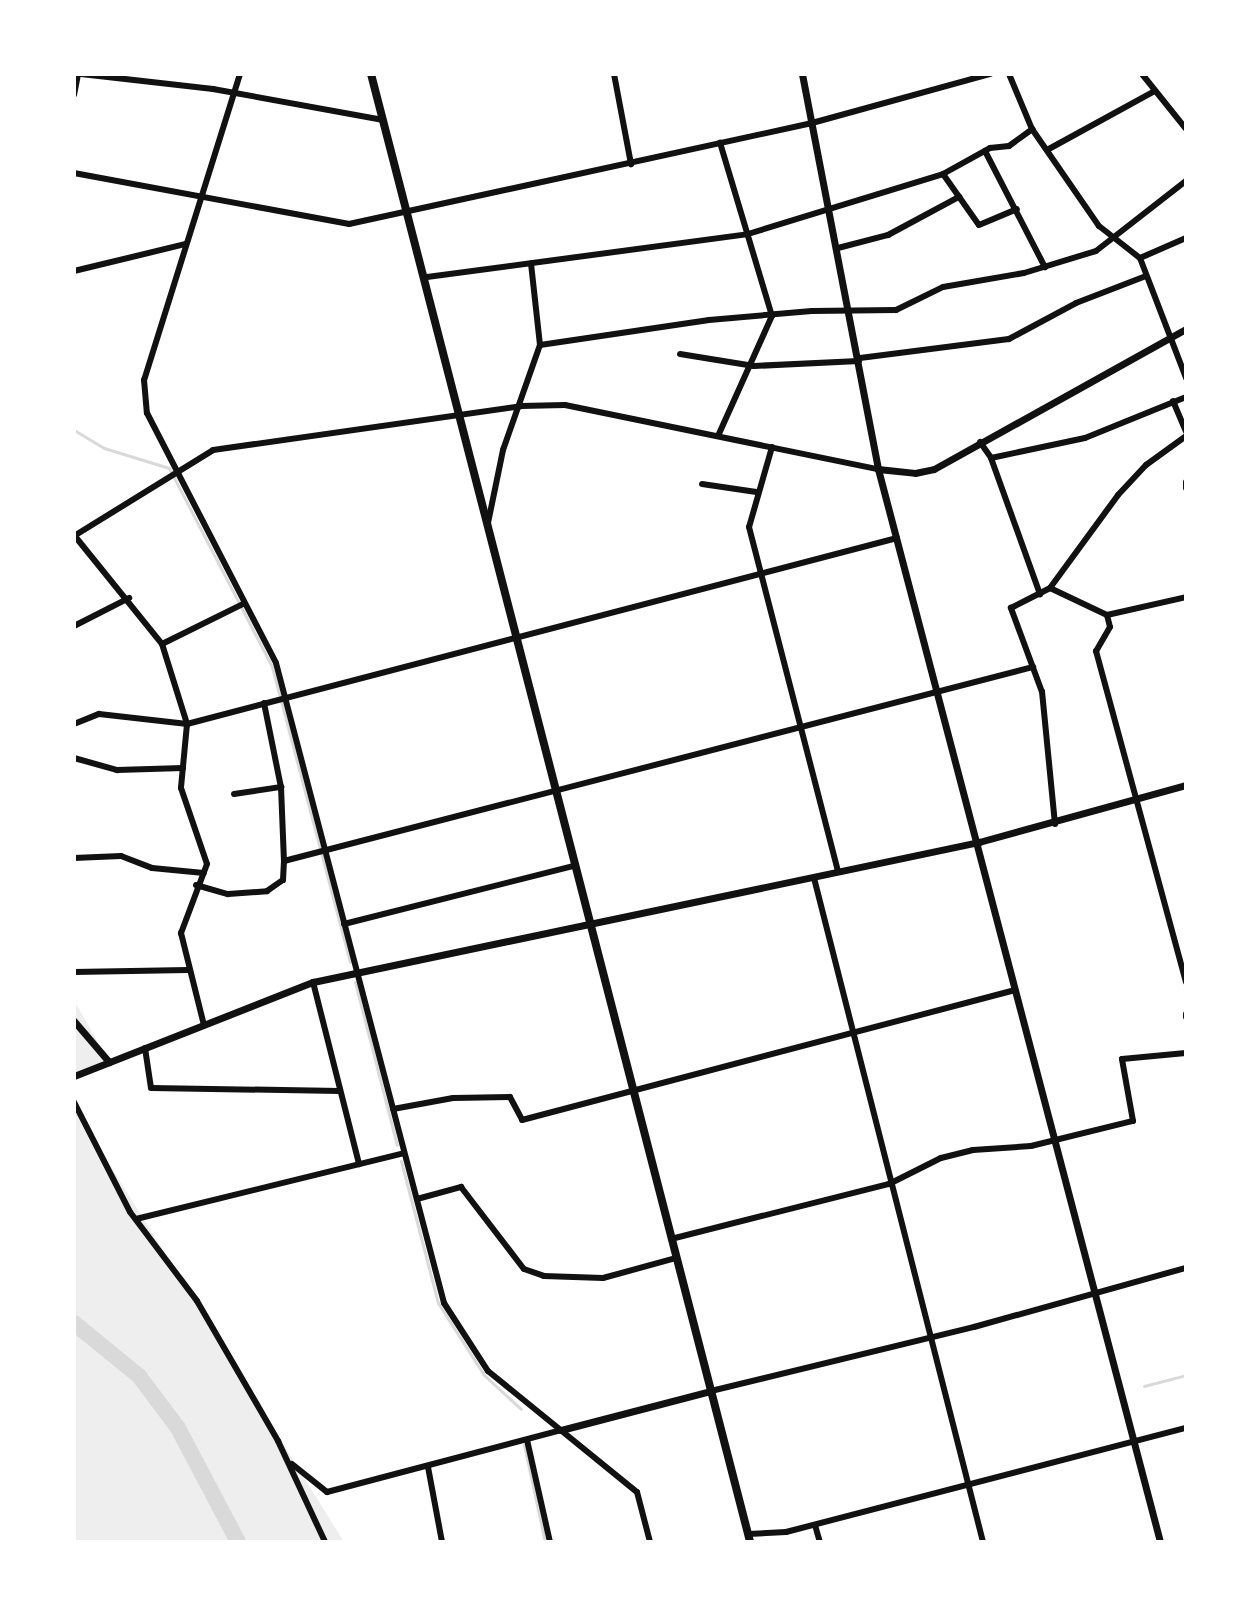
<!DOCTYPE html>
<style>
body{margin:0}
#map{position:relative;width:1260px;height:1616px;overflow:hidden;background:#fff;font-family:"Sofia Sans Condensed",sans-serif}
div>[style]{position:absolute}
.green>*{inset:0;background:#eee}
.stream>*{height:3px;margin:-1.5px;padding:0 1.5px;transform-origin:1.5px;border-radius:1.5px;background:#d9d9d9}
.river>*{height:16px;margin:-8px;padding:0 8px;transform-origin:8px;border-radius:8px;background:#d9d9d9}
.minor>*{height:6px;margin:-3px;padding:0 3px;transform-origin:3px;border-radius:3px;background:#111}
.tertiary>*{height:7px;margin:-3.5px;padding:0 3.5px;transform-origin:3.5px;border-radius:3.5px;background:#111}
.secondary>*{height:8px;margin:-4px;padding:0 4px;transform-origin:4px;border-radius:4px;background:#111}
span{translate:-50% -50%;white-space:nowrap;text-align:center;line-height:1.15;-webkit-text-stroke:7px #fff;paint-order:stroke}
.frame{position:absolute;inset:0;border:76px solid #fff;pointer-events:none}
</style>
<div id="map">
<div class="green">
<div style="clip-path:polygon(74px 1000px,109px 1062px,74px 1076px)"></div>
<div style="clip-path:polygon(74px 1107px,344px 1542px,74px 1542px)"></div>
</div>
<div class="stream">
<div style="left:74px;top:430px;width:35px;rotate:31deg"></div>
<div style="left:104px;top:448px;width:68px;rotate:17.1deg"></div>
<div style="left:169px;top:468px;width:224px;rotate:62.6deg"></div>
<div style="left:272px;top:667px;width:305px;rotate:75.2deg"></div>
<div style="left:355px;top:982px;width:168px;rotate:75.6deg"></div>
<div style="left:401px;top:1161px;width:147px;rotate:75.4deg"></div>
<div style="left:438px;top:1303px;width:85px;rotate:57.4deg"></div>
<div style="left:484px;top:1375px;width:50px;rotate:42.6deg"></div>
<div style="left:1144px;top:1386px;width:43px;rotate:-14.7deg"></div>
<div style="left:524px;top:1445px;width:99px;rotate:77.8deg"></div>
</div>
<div class="river">
<div style="left:74px;top:1323px;width:84px;rotate:39.2deg"></div>
<div style="left:139px;top:1376px;width:65px;rotate:53.1deg"></div>
<div style="left:178px;top:1428px;width:129px;rotate:62.2deg"></div>
</div>
<div class="minor">
<div style="left:81px;top:74px;width:133px;rotate:6.5deg"></div>
<div style="left:213px;top:89px;width:173px;rotate:10.3deg"></div>
<div style="left:240px;top:74px;width:321px;rotate:107.4deg"></div>
<div style="left:144px;top:380px;width:33px;rotate:85deg"></div>
<div style="left:147px;top:413px;width:281px;rotate:62.7deg"></div>
<div style="left:276px;top:663px;width:662px;rotate:75.29deg"></div>
<div style="left:444px;top:1303px;width:81px;rotate:57.1deg"></div>
<div style="left:488px;top:1371px;width:192px;rotate:39.1deg"></div>
<div style="left:637px;top:1492px;width:52px;rotate:75.4deg"></div>
<div style="left:614px;top:74px;width:92px;rotate:79.3deg"></div>
<div style="left:1009px;top:74px;width:60px;rotate:67.3deg"></div>
<div style="left:1032px;top:129px;width:118px;rotate:55.4deg"></div>
<div style="left:1099px;top:226px;width:52px;rotate:38deg"></div>
<div style="left:1140px;top:258px;width:129px;rotate:69deg"></div>
<div style="left:1142px;top:74px;width:70px;rotate:51.3deg"></div>
<div style="left:74px;top:95px;width:21px;rotate:-79deg"></div>
<div style="left:1047px;top:150px;width:121px;rotate:-28.7deg"></div>
<div style="left:985px;top:151px;width:131px;rotate:62.7deg"></div>
<div style="left:74px;top:173px;width:280px;rotate:10.5deg"></div>
<div style="left:349px;top:224px;width:474px;rotate:-12.3deg"></div>
<div style="left:812px;top:123px;width:185px;rotate:-15.4deg"></div>
<div style="left:943px;top:174px;width:62px;rotate:54.8deg"></div>
<div style="left:979px;top:225px;width:41px;rotate:-22.8deg"></div>
<div style="left:838px;top:248px;width:52px;rotate:-14.6deg"></div>
<div style="left:888px;top:235px;width:81px;rotate:-28.2deg"></div>
<div style="left:1140px;top:258px;width:50px;rotate:-23.5deg"></div>
<div style="left:74px;top:271px;width:115px;rotate:-13.6deg"></div>
<div style="left:427px;top:277px;width:324px;rotate:-7.6deg"></div>
<div style="left:748px;top:234px;width:204px;rotate:-17.1deg"></div>
<div style="left:943px;top:174px;width:54px;rotate:-29deg"></div>
<div style="left:990px;top:148px;width:19px;rotate:-6deg"></div>
<div style="left:1009px;top:146px;width:29px;rotate:-36deg"></div>
<div style="left:540px;top:345px;width:171px;rotate:-8.4deg"></div>
<div style="left:709px;top:320px;width:103px;rotate:-5deg"></div>
<div style="left:812px;top:311px;width:84px;rotate:-0.7deg"></div>
<div style="left:896px;top:310px;width:52px;rotate:-26.1deg"></div>
<div style="left:943px;top:287px;width:82px;rotate:-9.8deg"></div>
<div style="left:1024px;top:273px;width:75px;rotate:-17deg"></div>
<div style="left:1096px;top:251px;width:114px;rotate:-37.9deg"></div>
<div style="left:680px;top:354px;width:75px;rotate:9.2deg"></div>
<div style="left:754px;top:366px;width:105px;rotate:-2.7deg"></div>
<div style="left:860px;top:358px;width:150px;rotate:-7.3deg"></div>
<div style="left:1009px;top:339px;width:76px;rotate:-28.2deg"></div>
<div style="left:1076px;top:303px;width:75px;rotate:-21.1deg"></div>
<div style="left:1173px;top:401px;width:33px;rotate:67deg"></div>
<div style="left:718px;top:436px;width:132px;rotate:-65.8deg"></div>
<div style="left:772px;top:316px;width:181px;rotate:-106.7deg"></div>
<div style="left:980px;top:442px;width:19px;rotate:55deg"></div>
<div style="left:991px;top:458px;width:145px;rotate:70.2deg"></div>
<div style="left:772px;top:447px;width:83px;rotate:106deg"></div>
<div style="left:749px;top:527px;width:356px;rotate:75.5deg"></div>
<div style="left:991px;top:458px;width:96px;rotate:-12deg"></div>
<div style="left:1085px;top:438px;width:109px;rotate:-22.1deg"></div>
<div style="left:1186px;top:482px;width:6px;rotate:90deg"></div>
<div style="left:702px;top:484px;width:55px;rotate:8.4deg"></div>
<div style="left:488px;top:523px;width:75px;rotate:-78.4deg"></div>
<div style="left:503px;top:450px;width:111px;rotate:-70.6deg"></div>
<div style="left:540px;top:345px;width:82px;rotate:-96.3deg"></div>
<div style="left:74px;top:535px;width:140px;rotate:51.1deg"></div>
<div style="left:162px;top:644px;width:84px;rotate:72.6deg"></div>
<div style="left:187px;top:724px;width:64px;rotate:95.4deg"></div>
<div style="left:181px;top:788px;width:80px;rotate:71.1deg"></div>
<div style="left:207px;top:864px;width:74px;rotate:110.6deg"></div>
<div style="left:181px;top:933px;width:95px;rotate:76deg"></div>
<div style="left:74px;top:536px;width:163px;rotate:-31.7deg"></div>
<div style="left:213px;top:450px;width:311px;rotate:-8.1deg"></div>
<div style="left:521px;top:406px;width:44px;rotate:-1.3deg"></div>
<div style="left:565px;top:405px;width:319px;rotate:11.6deg"></div>
<div style="left:1050px;top:588px;width:63px;rotate:25.3deg"></div>
<div style="left:1107px;top:615px;width:81px;rotate:-12.8deg"></div>
<div style="left:1107px;top:615px;width:12px;rotate:76deg"></div>
<div style="left:1110px;top:627px;width:28px;rotate:120deg"></div>
<div style="left:1096px;top:651px;width:343px;rotate:74.8deg"></div>
<div style="left:74px;top:626px;width:62px;rotate:-27deg"></div>
<div style="left:162px;top:644px;width:90px;rotate:-26.3deg"></div>
<div style="left:264px;top:703px;width:86px;rotate:78.6deg"></div>
<div style="left:281px;top:787px;width:74px;rotate:87.7deg"></div>
<div style="left:74px;top:724px;width:27px;rotate:-22deg"></div>
<div style="left:99px;top:714px;width:89px;rotate:6.5deg"></div>
<div style="left:187px;top:724px;width:734px;rotate:-14.68deg"></div>
<div style="left:74px;top:758px;width:45px;rotate:15.6deg"></div>
<div style="left:117px;top:770px;width:66px;rotate:-1.7deg"></div>
<div style="left:234px;top:794px;width:48px;rotate:-8.5deg"></div>
<div style="left:1055px;top:824px;width:133px;rotate:-95.6deg"></div>
<div style="left:1042px;top:692px;width:90px;rotate:-110.3deg"></div>
<div style="left:1011px;top:608px;width:44px;rotate:-27.1deg"></div>
<div style="left:1050px;top:588px;width:115px;rotate:-53.8deg"></div>
<div style="left:1118px;top:495px;width:41px;rotate:-47deg"></div>
<div style="left:1146px;top:465px;width:49px;rotate:-35.9deg"></div>
<div style="left:74px;top:858px;width:47px;rotate:-2.4deg"></div>
<div style="left:121px;top:856px;width:33px;rotate:21deg"></div>
<div style="left:152px;top:868px;width:52px;rotate:5.5deg"></div>
<div style="left:814px;top:878px;width:685px;rotate:75.72deg"></div>
<div style="left:196px;top:885px;width:33px;rotate:16deg"></div>
<div style="left:228px;top:894px;width:39px;rotate:-4deg"></div>
<div style="left:267px;top:891px;width:19px;rotate:-35deg"></div>
<div style="left:283px;top:880px;width:19px;rotate:-87deg"></div>
<div style="left:284px;top:861px;width:774px;rotate:-14.52deg"></div>
<div style="left:344px;top:924px;width:236px;rotate:-14.2deg"></div>
<div style="left:74px;top:972px;width:114px;rotate:-1deg"></div>
<div style="left:313px;top:982px;width:188px;rotate:75.8deg"></div>
<div style="left:1186px;top:1014px;width:3px;rotate:90deg"></div>
<div style="left:145px;top:1048px;width:40px;rotate:81.5deg"></div>
<div style="left:151px;top:1088px;width:189px;rotate:0.9deg"></div>
<div style="left:74px;top:1102px;width:123px;rotate:63deg"></div>
<div style="left:130px;top:1212px;width:111px;rotate:53deg"></div>
<div style="left:197px;top:1301px;width:162px;rotate:59.9deg"></div>
<div style="left:278px;top:1441px;width:111px;rotate:65deg"></div>
<div style="left:393px;top:1109px;width:61px;rotate:-10.4deg"></div>
<div style="left:453px;top:1098px;width:57px;rotate:-1deg"></div>
<div style="left:510px;top:1097px;width:26px;rotate:62deg"></div>
<div style="left:522px;top:1120px;width:510px;rotate:-14.77deg"></div>
<div style="left:417px;top:1199px;width:46px;rotate:-15.3deg"></div>
<div style="left:461px;top:1187px;width:103px;rotate:52.5deg"></div>
<div style="left:524px;top:1269px;width:21px;rotate:19deg"></div>
<div style="left:544px;top:1276px;width:59px;rotate:1.9deg"></div>
<div style="left:603px;top:1278px;width:76px;rotate:-15.3deg"></div>
<div style="left:136px;top:1219px;width:276px;rotate:-13.8deg"></div>
<div style="left:671px;top:1239px;width:225px;rotate:-14.2deg"></div>
<div style="left:889px;top:1184px;width:58px;rotate:-26.6deg"></div>
<div style="left:941px;top:1158px;width:33px;rotate:-14deg"></div>
<div style="left:973px;top:1150px;width:58px;rotate:-3.9deg"></div>
<div style="left:1031px;top:1146px;width:105px;rotate:-13.8deg"></div>
<div style="left:1133px;top:1121px;width:63px;rotate:-100.1deg"></div>
<div style="left:1122px;top:1059px;width:64px;rotate:-5.4deg"></div>
<div style="left:711px;top:1391px;width:271px;rotate:-13.7deg"></div>
<div style="left:974px;top:1327px;width:220px;rotate:-15.6deg"></div>
<div style="left:527px;top:1440px;width:105px;rotate:77.3deg"></div>
<div style="left:292px;top:1464px;width:45px;rotate:38.7deg"></div>
<div style="left:327px;top:1492px;width:242px;rotate:-14.8deg"></div>
<div style="left:428px;top:1467px;width:76px;rotate:79.4deg"></div>
<div style="left:815px;top:1525px;width:18px;rotate:74deg"></div>
<div style="left:748px;top:1534px;width:38px;rotate:-3deg"></div>
<div style="left:786px;top:1532px;width:413px;rotate:-14.6deg"></div>
</div>
<div class="tertiary">
<div style="left:802px;top:74px;width:402px;rotate:79.1deg"></div>
<div style="left:878px;top:469px;width:1109px;rotate:75.27deg"></div>
<div style="left:878px;top:469px;width:37px;rotate:6deg"></div>
<div style="left:915px;top:473px;width:19px;rotate:-12deg"></div>
<div style="left:934px;top:469px;width:288px;rotate:-29.1deg"></div>
<div style="left:74px;top:1021px;width:54px;rotate:49.5deg"></div>
<div style="left:74px;top:1076px;width:257px;rotate:-21.5deg"></div>
<div style="left:313px;top:982px;width:681px;rotate:-11.87deg"></div>
<div style="left:979px;top:842px;width:215px;rotate:-15.4deg"></div>
<div style="left:561px;top:1430px;width:155px;rotate:-14.6deg"></div>
</div>
<div class="secondary">
<div style="left:371px;top:74px;width:1516px;rotate:75.52deg"></div>
</div>
<div class="frame"></div>
</div>
